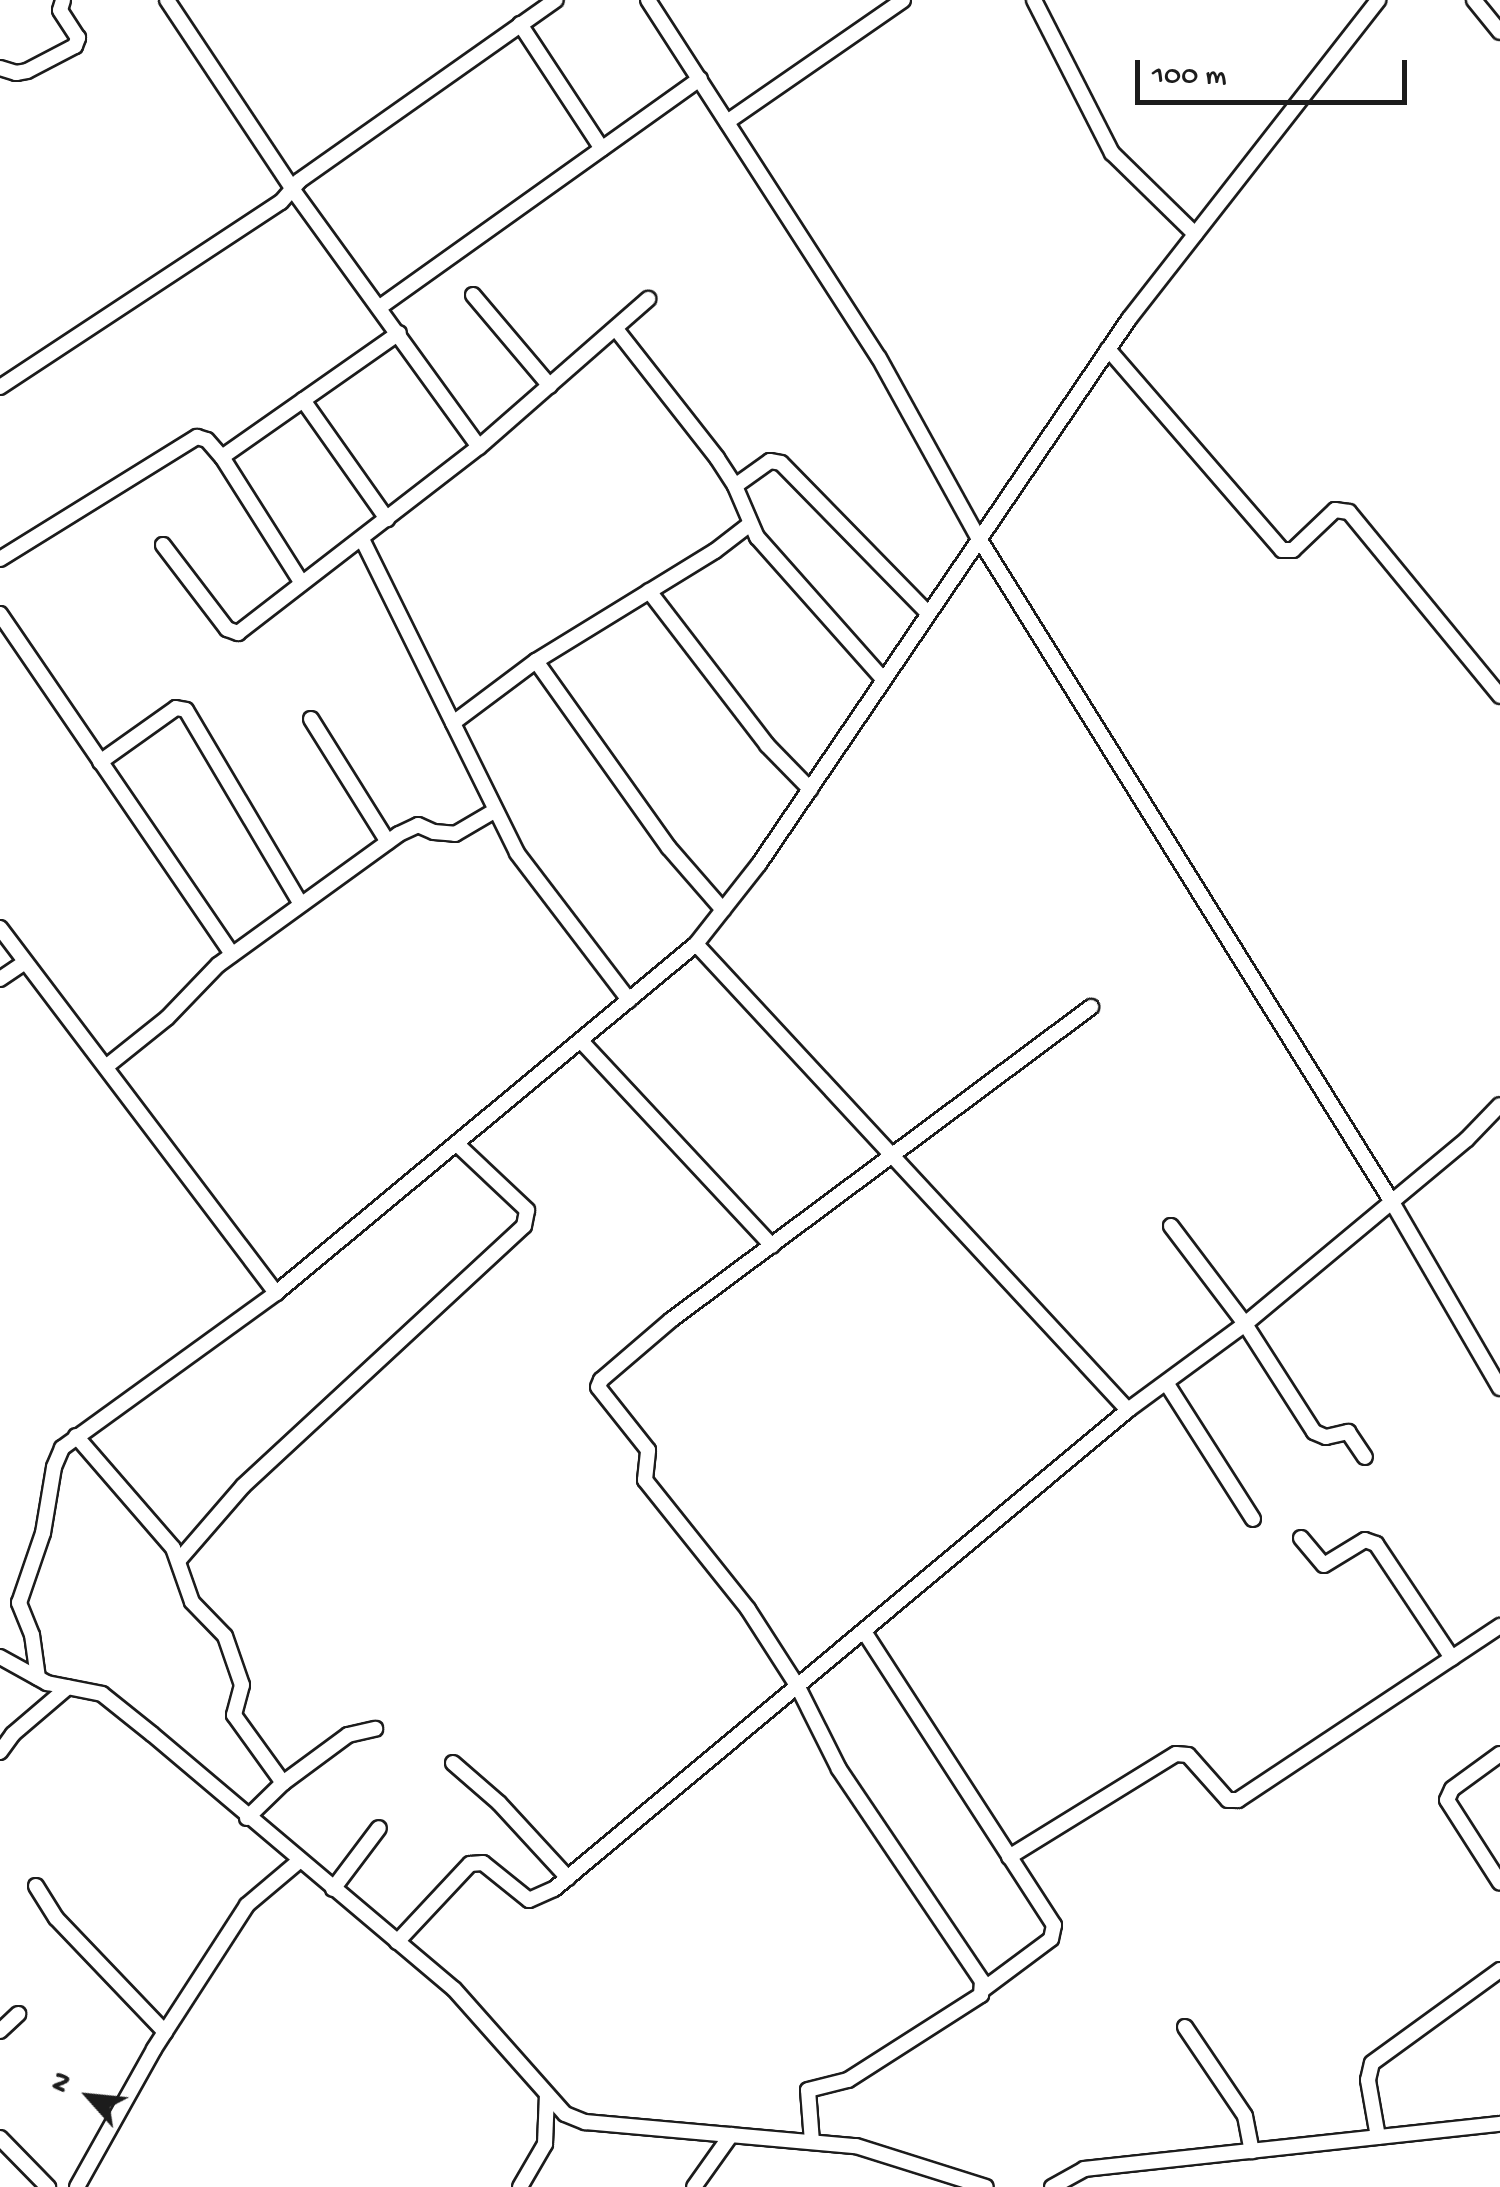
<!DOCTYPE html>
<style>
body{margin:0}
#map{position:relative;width:1500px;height:2187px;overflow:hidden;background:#fff;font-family:"Gochi Hand",sans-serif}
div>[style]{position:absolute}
.roads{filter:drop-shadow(2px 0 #1c1c1c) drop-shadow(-2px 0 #1c1c1c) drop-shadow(0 2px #1c1c1c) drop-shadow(0 -2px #1c1c1c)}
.minor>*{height:14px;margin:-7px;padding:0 7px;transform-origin:7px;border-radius:7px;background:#fff}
span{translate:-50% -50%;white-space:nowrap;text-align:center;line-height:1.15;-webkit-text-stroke:8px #fff;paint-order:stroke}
.north{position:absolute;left:40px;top:2047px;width:100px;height:100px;-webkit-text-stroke:8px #fff;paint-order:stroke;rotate:297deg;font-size:28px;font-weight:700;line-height:40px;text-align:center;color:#1c1c1c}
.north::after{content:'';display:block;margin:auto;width:35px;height:45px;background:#1c1c1c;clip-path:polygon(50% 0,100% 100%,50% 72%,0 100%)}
.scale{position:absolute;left:1135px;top:60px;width:272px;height:45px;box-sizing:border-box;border:5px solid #1c1c1c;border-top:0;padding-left:12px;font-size:30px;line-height:35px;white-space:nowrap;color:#1c1c1c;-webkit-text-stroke:8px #fff;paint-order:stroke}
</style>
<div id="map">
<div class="roads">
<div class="minor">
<div style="left:167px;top:0;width:228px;rotate:56.4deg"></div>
<div style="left:293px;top:190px;width:317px;rotate:54.1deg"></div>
<div style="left:648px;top:0;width:426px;rotate:57.2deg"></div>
<div style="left:879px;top:358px;width:205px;rotate:61.1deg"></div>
<div style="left:978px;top:537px;width:783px;rotate:58.1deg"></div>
<div style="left:1392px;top:1202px;width:215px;rotate:59.9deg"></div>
<div style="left:1034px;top:0;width:172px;rotate:63deg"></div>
<div style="left:1112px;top:153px;width:116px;rotate:44.3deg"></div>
<div style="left:1474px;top:0;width:41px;rotate:50.9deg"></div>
<div style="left:520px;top:24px;width:149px;rotate:56.7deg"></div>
<div style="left:0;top:68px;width:17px;rotate:17deg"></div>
<div style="left:16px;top:73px;width:11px;rotate:-10deg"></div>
<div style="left:27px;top:71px;width:54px;rotate:-27.5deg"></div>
<div style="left:75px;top:46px;width:9px;rotate:-69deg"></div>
<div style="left:78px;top:38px;width:33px;rotate:-123deg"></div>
<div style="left:60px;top:10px;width:10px;rotate:-73deg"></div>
<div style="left:727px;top:122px;width:214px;rotate:-34.7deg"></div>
<div style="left:473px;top:295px;width:119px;rotate:49.8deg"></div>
<div style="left:380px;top:307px;width:393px;rotate:-35.5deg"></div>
<div style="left:616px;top:329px;width:164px;rotate:51.9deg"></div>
<div style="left:717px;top:458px;width:33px;rotate:57deg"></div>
<div style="left:735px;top:486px;width:56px;rotate:66.7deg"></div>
<div style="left:757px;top:537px;width:191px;rotate:48.4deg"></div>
<div style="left:1108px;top:349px;width:266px;rotate:49.1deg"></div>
<div style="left:1282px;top:550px;width:11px"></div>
<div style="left:1293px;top:550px;width:58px;rotate:-43.6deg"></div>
<div style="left:1335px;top:510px;width:14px;rotate:8deg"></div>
<div style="left:1349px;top:512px;width:238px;rotate:50.6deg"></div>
<div style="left:0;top:387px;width:336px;rotate:-33.4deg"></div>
<div style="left:281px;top:202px;width:28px;rotate:-49deg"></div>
<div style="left:299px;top:181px;width:314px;rotate:-35.2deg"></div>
<div style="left:303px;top:400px;width:146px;rotate:54.8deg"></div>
<div style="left:222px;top:457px;width:216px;rotate:-35deg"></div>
<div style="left:735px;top:486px;width:43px;rotate:-35.5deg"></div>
<div style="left:770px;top:461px;width:11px;rotate:10deg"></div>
<div style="left:781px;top:463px;width:210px;rotate:45.6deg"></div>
<div style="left:362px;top:539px;width:350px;rotate:63.7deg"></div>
<div style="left:517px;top:853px;width:185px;rotate:52.7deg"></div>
<div style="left:163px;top:545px;width:106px;rotate:52.7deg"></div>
<div style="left:227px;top:629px;width:12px;rotate:20deg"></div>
<div style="left:238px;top:633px;width:304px;rotate:-37.7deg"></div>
<div style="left:479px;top:447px;width:225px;rotate:-41.2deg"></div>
<div style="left:0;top:559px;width:232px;rotate:-31.8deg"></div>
<div style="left:197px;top:437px;width:10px;rotate:17deg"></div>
<div style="left:207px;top:440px;width:23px;rotate:49deg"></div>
<div style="left:222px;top:457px;width:148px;rotate:57.7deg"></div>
<div style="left:649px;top:591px;width:194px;rotate:52.5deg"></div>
<div style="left:767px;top:745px;width:62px;rotate:45.7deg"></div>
<div style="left:0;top:614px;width:412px;rotate:55.7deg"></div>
<div style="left:536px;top:661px;width:229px;rotate:54.6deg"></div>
<div style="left:669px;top:848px;width:82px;rotate:48.9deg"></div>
<div style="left:311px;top:719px;width:145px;rotate:58deg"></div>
<div style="left:453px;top:723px;width:104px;rotate:-36.8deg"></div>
<div style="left:536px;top:661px;width:210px;rotate:-31.6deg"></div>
<div style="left:715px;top:551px;width:44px;rotate:-37.6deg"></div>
<div style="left:100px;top:762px;width:93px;rotate:-35.4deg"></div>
<div style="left:176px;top:708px;width:10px;rotate:11deg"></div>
<div style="left:186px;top:710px;width:224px;rotate:59.4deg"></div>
<div style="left:0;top:928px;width:458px;rotate:52.9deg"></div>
<div style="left:696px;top:944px;width:635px;rotate:47.17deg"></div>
<div style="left:1128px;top:1410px;width:145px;rotate:-36.3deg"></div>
<div style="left:1245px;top:1324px;width:289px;rotate:-39.8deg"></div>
<div style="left:1467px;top:1139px;width:47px;rotate:-45.9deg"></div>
<div style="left:0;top:979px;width:30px;rotate:-34deg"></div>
<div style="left:581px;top:1041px;width:280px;rotate:47deg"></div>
<div style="left:107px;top:1066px;width:77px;rotate:-38.7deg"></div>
<div style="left:167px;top:1018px;width:74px;rotate:-46.1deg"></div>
<div style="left:218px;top:965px;width:223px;rotate:-35.9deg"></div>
<div style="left:399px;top:834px;width:21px;rotate:-25deg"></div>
<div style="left:418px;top:825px;width:17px;rotate:24deg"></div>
<div style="left:434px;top:832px;width:21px;rotate:5deg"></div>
<div style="left:455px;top:834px;width:45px;rotate:-30.5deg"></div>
<div style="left:1171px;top:1226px;width:123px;rotate:52.9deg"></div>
<div style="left:1245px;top:1324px;width:128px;rotate:57.4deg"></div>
<div style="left:1314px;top:1432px;width:13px;rotate:23deg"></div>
<div style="left:1326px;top:1437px;width:23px;rotate:-13deg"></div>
<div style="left:1348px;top:1432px;width:30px;rotate:56deg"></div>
<div style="left:1167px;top:1384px;width:160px;rotate:57.5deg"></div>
<div style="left:76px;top:1436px;width:148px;rotate:49.1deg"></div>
<div style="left:173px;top:1548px;width:57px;rotate:70.6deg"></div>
<div style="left:192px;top:1602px;width:47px;rotate:45.9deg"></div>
<div style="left:225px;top:1636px;width:52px;rotate:70.9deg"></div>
<div style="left:242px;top:1685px;width:31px;rotate:105deg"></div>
<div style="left:234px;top:1715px;width:84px;rotate:54.2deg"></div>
<div style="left:1301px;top:1538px;width:35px;rotate:50deg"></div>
<div style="left:1324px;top:1565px;width:48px;rotate:-31.4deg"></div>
<div style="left:1365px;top:1540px;width:12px;rotate:20deg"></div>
<div style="left:1376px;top:1544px;width:137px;rotate:56.3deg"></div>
<div style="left:179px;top:1560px;width:98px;rotate:-49.1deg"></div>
<div style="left:243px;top:1486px;width:383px;rotate:-42.8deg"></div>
<div style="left:524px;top:1226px;width:16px;rotate:-79deg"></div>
<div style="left:527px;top:1210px;width:95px;rotate:-136.7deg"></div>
<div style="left:865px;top:1633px;width:348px;rotate:57.1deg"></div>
<div style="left:1054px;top:1925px;width:14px;rotate:102deg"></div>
<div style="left:1051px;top:1939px;width:84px;rotate:143.3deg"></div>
<div style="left:0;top:1657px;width:54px;rotate:29deg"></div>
<div style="left:47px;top:1683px;width:56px;rotate:11.3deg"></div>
<div style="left:102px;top:1694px;width:64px;rotate:38.7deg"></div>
<div style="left:152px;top:1734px;width:395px;rotate:40.2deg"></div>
<div style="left:454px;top:1989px;width:167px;rotate:48.4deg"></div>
<div style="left:565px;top:2114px;width:22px;rotate:22deg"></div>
<div style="left:585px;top:2122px;width:272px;rotate:5.1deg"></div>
<div style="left:856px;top:2146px;width:136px;rotate:17.5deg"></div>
<div style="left:38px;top:1678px;width:43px;rotate:-97.9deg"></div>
<div style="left:32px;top:1635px;width:35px;rotate:-112deg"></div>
<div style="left:19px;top:1603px;width:74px;rotate:-71.1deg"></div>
<div style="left:43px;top:1533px;width:67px;rotate:-80.5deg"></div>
<div style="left:54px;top:1467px;width:21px;rotate:-67deg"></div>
<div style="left:62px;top:1448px;width:264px;rotate:-35.9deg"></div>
<div style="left:276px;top:1293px;width:546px;rotate:-39.72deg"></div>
<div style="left:696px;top:944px;width:102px;rotate:-51.8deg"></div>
<div style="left:759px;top:864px;width:659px;rotate:-55.83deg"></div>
<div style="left:1129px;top:319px;width:405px;rotate:-52deg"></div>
<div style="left:0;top:1752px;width:22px;rotate:-54deg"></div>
<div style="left:13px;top:1734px;width:72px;rotate:-40.5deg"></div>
<div style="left:1500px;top:1754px;width:59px;rotate:143.9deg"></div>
<div style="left:1452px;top:1789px;width:12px;rotate:114deg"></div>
<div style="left:1447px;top:1800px;width:98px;rotate:57.4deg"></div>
<div style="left:453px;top:1763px;width:61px;rotate:41deg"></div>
<div style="left:499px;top:1803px;width:102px;rotate:47.4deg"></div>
<div style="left:247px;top:1818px;width:50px;rotate:-44.2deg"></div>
<div style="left:283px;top:1783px;width:81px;rotate:-36.4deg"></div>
<div style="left:348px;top:1735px;width:28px;rotate:-13deg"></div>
<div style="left:1009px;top:1857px;width:196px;rotate:-31.7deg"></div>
<div style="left:1176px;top:1754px;width:12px;rotate:5deg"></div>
<div style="left:1188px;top:1755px;width:60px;rotate:48.4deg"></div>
<div style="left:1228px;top:1800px;width:10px"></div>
<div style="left:1238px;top:1800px;width:315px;rotate:-33.6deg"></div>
<div style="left:36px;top:1886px;width:38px;rotate:58deg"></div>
<div style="left:56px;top:1918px;width:158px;rotate:46.3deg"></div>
<div style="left:333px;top:1889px;width:76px;rotate:-53deg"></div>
<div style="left:397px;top:1942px;width:107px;rotate:-46.9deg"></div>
<div style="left:470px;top:1864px;width:13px;rotate:-4deg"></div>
<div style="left:483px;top:1863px;width:59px;rotate:38.8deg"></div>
<div style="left:529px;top:1900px;width:27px;rotate:-24deg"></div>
<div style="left:554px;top:1889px;width:748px;rotate:-39.84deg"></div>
<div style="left:1185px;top:2027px;width:107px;rotate:56deg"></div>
<div style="left:1245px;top:2116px;width:36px;rotate:79deg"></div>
<div style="left:0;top:2031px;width:25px;rotate:-43deg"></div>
<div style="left:1378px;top:2137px;width:58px;rotate:-100deg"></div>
<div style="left:1368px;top:2080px;width:17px;rotate:-77deg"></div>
<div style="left:1372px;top:2063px;width:158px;rotate:-36deg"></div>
<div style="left:0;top:2138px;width:69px;rotate:45.6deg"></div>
<div style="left:812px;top:2142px;width:52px;rotate:-94.4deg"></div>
<div style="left:808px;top:2090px;width:41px;rotate:-14deg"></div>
<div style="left:848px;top:2080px;width:158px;rotate:-32.6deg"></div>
<div style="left:981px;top:1995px;width:14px;rotate:-86deg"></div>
<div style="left:982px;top:1981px;width:256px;rotate:-124deg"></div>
<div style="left:839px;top:1769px;width:92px;rotate:-116.6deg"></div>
<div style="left:798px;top:1687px;width:93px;rotate:-122.7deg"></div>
<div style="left:748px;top:1609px;width:165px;rotate:-128.6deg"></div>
<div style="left:645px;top:1480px;width:30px;rotate:-84deg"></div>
<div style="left:648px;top:1450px;width:80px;rotate:-128.4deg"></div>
<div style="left:598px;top:1387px;width:8px;rotate:-67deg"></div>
<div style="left:601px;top:1380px;width:92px;rotate:-40.6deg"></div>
<div style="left:671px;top:1320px;width:524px;rotate:-36.69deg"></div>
<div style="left:77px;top:2187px;width:158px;rotate:-60.8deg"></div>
<div style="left:154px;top:2049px;width:171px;rotate:-57.1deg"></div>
<div style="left:247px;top:1905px;width:68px;rotate:-40.2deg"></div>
<div style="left:520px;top:2187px;width:50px;rotate:-59.8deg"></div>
<div style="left:545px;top:2144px;width:49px;rotate:-87.7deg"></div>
<div style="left:694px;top:2187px;width:64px;rotate:-54.6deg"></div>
<div style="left:1052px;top:2187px;width:37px;rotate:-29deg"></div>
<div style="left:1084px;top:2169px;width:418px;rotate:-6.2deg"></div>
</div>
</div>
<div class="north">N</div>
<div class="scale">100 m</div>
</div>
